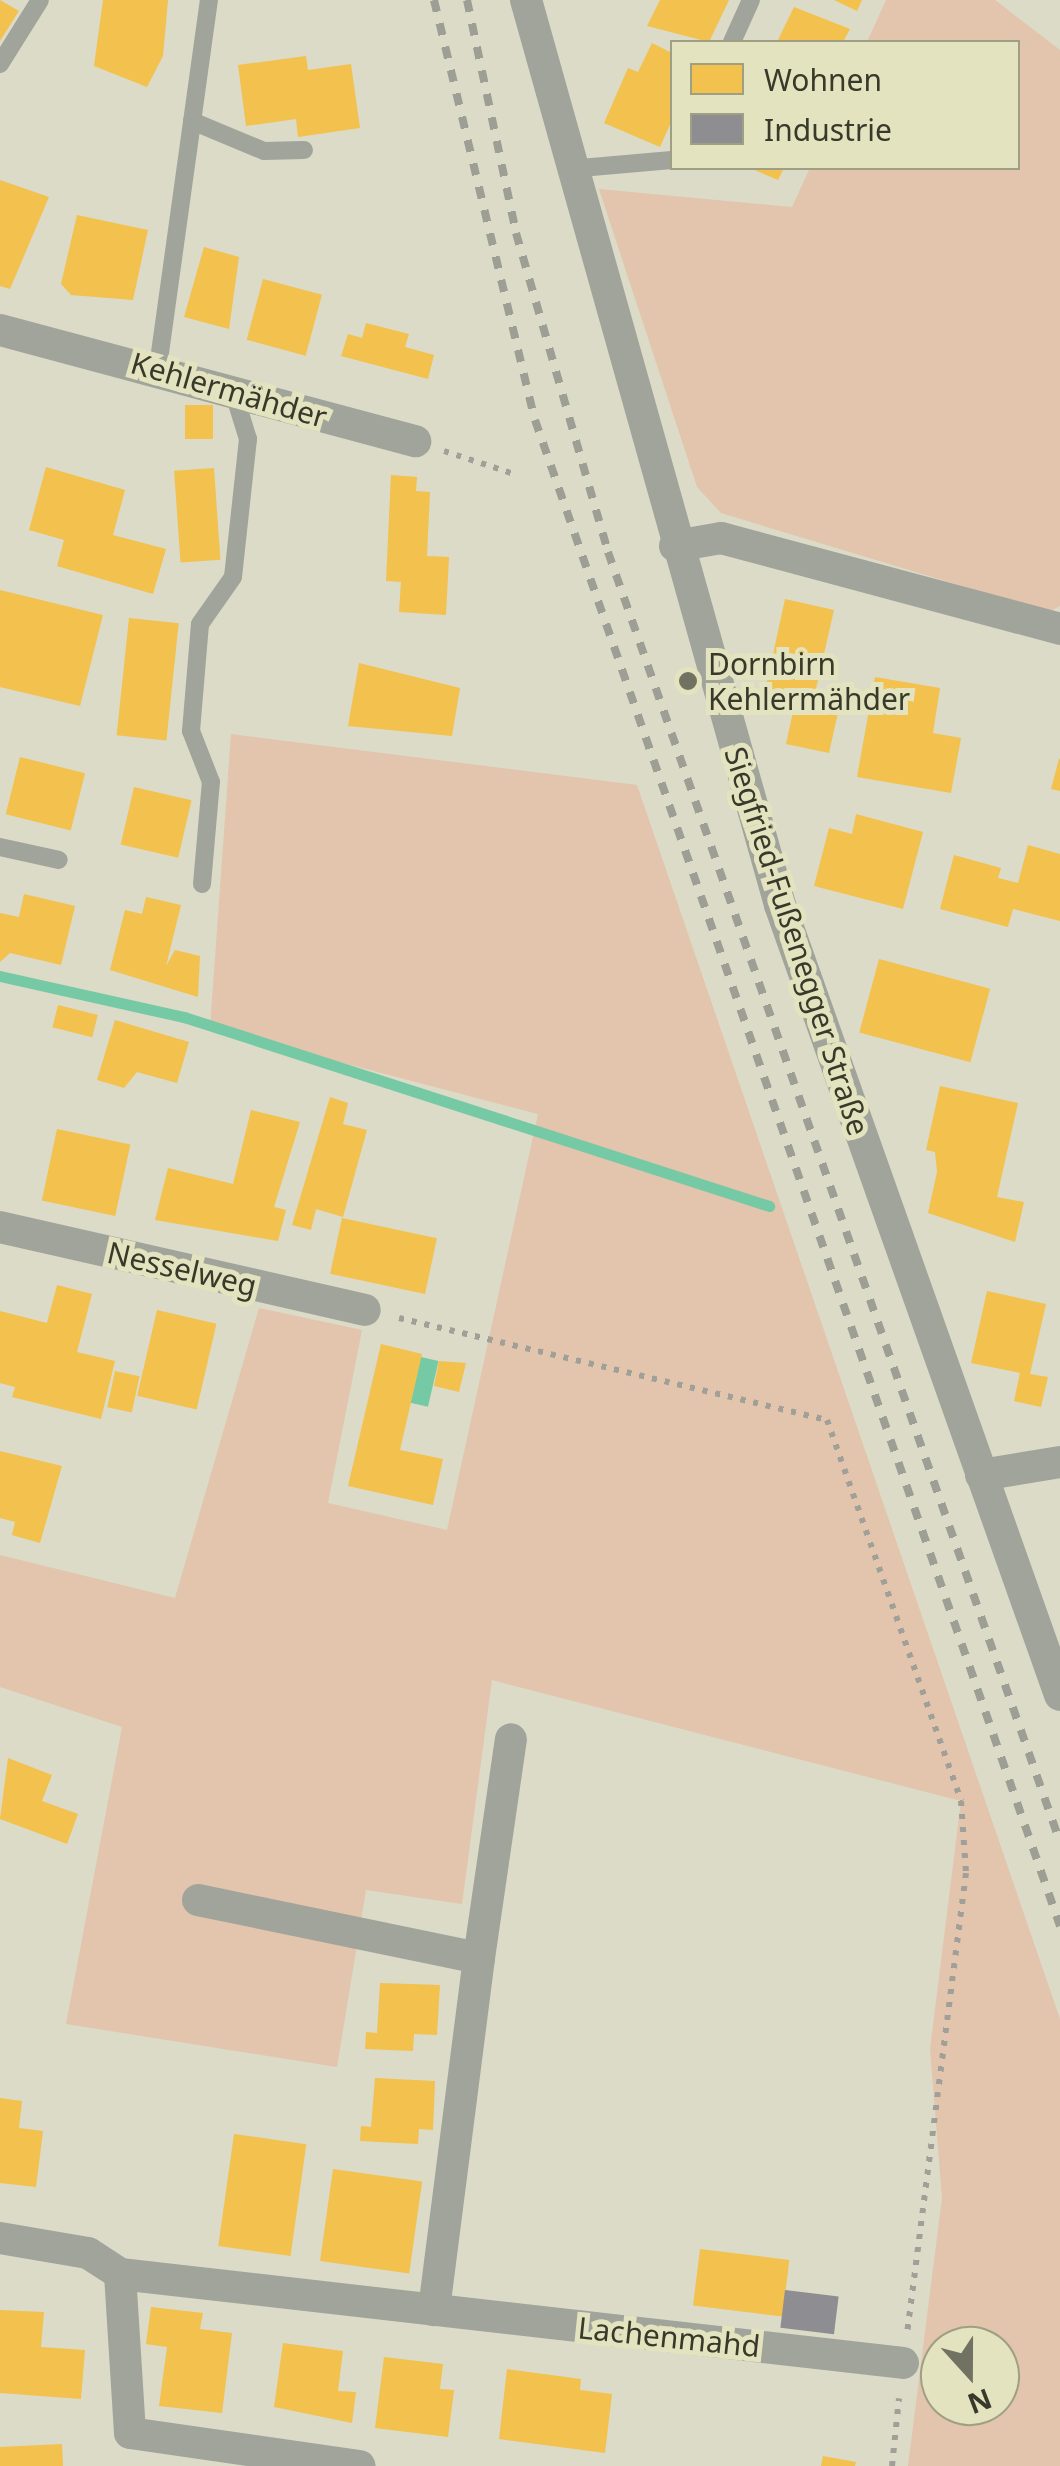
<!DOCTYPE html>
<meta charset="utf-8">
<style>
body{margin:0}
#map{position:relative;width:1060px;height:2466px;overflow:hidden;background:#dbdbc7;font-family:"Noto Sans",sans-serif}
div>[style]{position:absolute}
.green>*{inset:0;background:#e3c4ac}
.water>*{inset:0;background:#76c9a5;transform-origin:0 0}
.homes>*{inset:0;background:#f2c14e;transform-origin:0 0}
.industry>*{inset:0;background:#8d8d92;transform-origin:0 0}
.stream>*{height:11px;margin:-5.5px;padding:0 5.5px;transform-origin:5.5px;border-radius:5.5px;background:#76c9a5}
.path>*{height:6px;margin-top:-3px;transform-origin:0;background:repeating-linear-gradient(90deg,#a0a098 0 5px,transparent 0 13px)}
.lane>*{height:18px;margin:-9px;padding:0 9px;transform-origin:9px;border-radius:9px;background:#a1a49b}
.street>*{height:32px;margin:-16px;padding:0 16px;transform-origin:16px;border-radius:16px;background:#a1a49b}
.rail>*{height:8px;margin-top:-4px;transform-origin:0;background:repeating-linear-gradient(90deg,#9d9e94 0 12px,transparent 0 24px)}
.dots>*{width:28px;height:28px;translate:-50% -50%;box-sizing:border-box;border:5px solid #e3e3bf;border-radius:50%}
span{translate:-50% -50%;white-space:nowrap;text-align:center;line-height:1.15;-webkit-text-stroke:10px #e3e3bf;paint-order:stroke}
.street-label{font-size:30px;color:#39392b}
.poi-label{font-size:30px;color:#39392b}
.left{translate:0 -50%;text-align:left}
.legend{position:absolute;left:670px;top:40px;width:350px;height:130px;box-sizing:border-box;background:#e3e3bf;border:2px solid #9f9f84;margin:0;padding:12px 18px;list-style:none;font-size:30px;color:#39392b}
.legend li{display:flex;align-items:center;gap:20px;height:50px}
.legend b{width:50px;border:2px solid #9f9f84}
.north{position:absolute;left:920px;top:2326px;width:100px;height:100px;box-sizing:border-box;background:#e3e3bf;border:2px solid #9f9f84;border-radius:50%;rotate:159deg;font-size:28px;font-weight:700;line-height:40px;text-align:center;color:#39392b}
.north::after{content:'';display:block;margin:auto;width:35px;height:45px;background:#727262;clip-path:polygon(50% 0,100% 100%,50% 72%,0 100%)}
</style>
<div id="map">
<div class="green">
<div style="clip-path:polygon(886px 0,995px 0,1060px 50px,1060px 606px,1048px 612px,721px 513px,697px 487px,599px 189px,792px 207px,810px 168px,1018px 168px,1018px 42px,867px 42px)"></div>
<div style="clip-path:polygon(evenodd,231px 734px,637px 785px,1060px 2019px,1060px 2466px,908px 2466px,942px 2198px,930px 2049px,961px 1801px,492px 1680px,462px 1904px,366px 1890px,337px 2067px,66px 2024px,122px 1727px,0 1687px,0 1555px,175px 1598px,259px 1308px,362px 1330px,328px 1503px,447px 1530px,538px 1114px,210px 1028px,231px 734px,940px 2346px,1000px 2346px,1000px 2406px,940px 2406px,940px 2346px)"></div>
</div>
<div class="water">
<div style="left:421px;top:1357px;width:18px;height:47px;rotate:13deg"></div>
</div>
<div class="homes">
<div style="clip-path:polygon(0 0,19px 11px,0 41px)"></div>
<div style="clip-path:polygon(103px 0,168px 0,163px 56px,147px 87px,94px 66px)"></div>
<div style="clip-path:polygon(660px 0,729px 0,709px 42px,647px 26px)"></div>
<div style="clip-path:polygon(834px 0,862px 0,857px 11px)"></div>
<div style="clip-path:polygon(794px 7px,850px 29px,843px 42px,777px 42px)"></div>
<div style="clip-path:polygon(652px 43px,672px 53px,672px 120px,660px 147px,604px 123px,628px 68px,638px 72px)"></div>
<div style="clip-path:polygon(306px 56px,308px 70px,351px 64px,360px 128px,298px 137px,296px 119px,246px 126px,238px 65px)"></div>
<div style="clip-path:polygon(750px 168px,784px 168px,778px 180px)"></div>
<div style="clip-path:polygon(0 180px,49px 197px,10px 289px,0 286px)"></div>
<div style="clip-path:polygon(77px 215px,148px 230px,133px 300px,71px 295px,61px 284px)"></div>
<div style="clip-path:polygon(204px 247px,239px 257px,229px 329px,184px 317px)"></div>
<div style="left:263px;top:279px;width:61px;height:63px;rotate:15deg"></div>
<div style="clip-path:polygon(366px 323px,409px 334px,405px 347px,434px 355px,428px 379px,341px 356px,348px 334px,362px 338px)"></div>
<div style="left:185px;top:405px;width:28px;height:34px"></div>
<div style="clip-path:polygon(46px 467px,125px 490px,113px 535px,166px 549px,153px 594px,57px 566px,64px 540px,29px 530px)"></div>
<div style="left:214px;top:468px;width:92px;height:40px;rotate:86deg"></div>
<div style="clip-path:polygon(391px 475px,417px 477px,416px 491px,430px 492px,427px 556px,449px 557px,446px 615px,399px 612px,401px 582px,386px 581px)"></div>
<div style="clip-path:polygon(0 590px,103px 615px,80px 706px,0 687px)"></div>
<div style="clip-path:polygon(785px 599px,834px 610px,813px 702px,839px 708px,829px 753px,786px 744px,796px 698px,765px 691px)"></div>
<div style="left:129px;top:618px;width:50px;height:118px;rotate:6deg"></div>
<div style="clip-path:polygon(359px 663px,460px 688px,452px 736px,348px 726px)"></div>
<div style="clip-path:polygon(875px 677px,940px 688px,933px 733px,961px 738px,951px 793px,857px 777px)"></div>
<div style="left:20px;top:757px;width:67px;height:59px;rotate:14deg"></div>
<div style="clip-path:polygon(1059px 759px,1060px 759px,1060px 791px,1051px 789px)"></div>
<div style="left:134px;top:787px;width:59px;height:59px;rotate:13deg"></div>
<div style="clip-path:polygon(856px 814px,923px 832px,903px 909px,814px 886px,829px 828px,852px 834px)"></div>
<div style="clip-path:polygon(1028px 845px,1060px 854px,1060px 921px,1013px 909px,1008px 927px,940px 909px,954px 855px,1001px 868px,998px 878px,1018px 883px)"></div>
<div style="clip-path:polygon(24px 894px,75px 906px,61px 965px,10px 953px,0 962px,0 913px,19px 917px)"></div>
<div style="clip-path:polygon(146px 897px,181px 905px,166px 966px,175px 950px,200px 956px,198px 997px,110px 970px,125px 910px,142px 914px)"></div>
<div style="left:879px;top:959px;width:115px;height:76px;rotate:15deg"></div>
<div style="left:58px;top:1005px;width:41px;height:23px;rotate:14deg"></div>
<div style="clip-path:polygon(115px 1020px,189px 1042px,177px 1083px,137px 1072px,124px 1088px,97px 1080px)"></div>
<div style="clip-path:polygon(940px 1086px,1018px 1103px,997px 1197px,1024px 1202px,1015px 1242px,928px 1213px,937px 1172px,935px 1152px,926px 1150px)"></div>
<div style="clip-path:polygon(330px 1097px,348px 1103px,343px 1124px,367px 1130px,343px 1217px,316px 1209px,311px 1230px,292px 1225px)"></div>
<div style="clip-path:polygon(251px 1110px,300px 1122px,274px 1207px,286px 1210px,278px 1241px,155px 1220px,168px 1168px,233px 1184px)"></div>
<div style="left:57px;top:1129px;width:75px;height:73px;rotate:12deg"></div>
<div style="left:342px;top:1218px;width:97px;height:57px;rotate:12deg"></div>
<div style="clip-path:polygon(57px 1285px,92px 1294px,77px 1352px,115px 1361px,101px 1419px,12px 1397px,15px 1387px,0 1383px,0 1311px,47px 1323px)"></div>
<div style="clip-path:polygon(987px 1291px,1046px 1304px,1030px 1374px,1048px 1377px,1041px 1407px,1014px 1401px,1020px 1373px,971px 1363px)"></div>
<div style="left:157px;top:1310px;width:61px;height:88px;rotate:13deg"></div>
<div style="clip-path:polygon(381px 1344px,422px 1354px,400px 1450px,443px 1459px,433px 1505px,348px 1486px)"></div>
<div style="clip-path:polygon(439px 1361px,466px 1363px,459px 1392px,434px 1386px)"></div>
<div style="left:115px;top:1371px;width:25px;height:37px;rotate:12deg"></div>
<div style="clip-path:polygon(0 1451px,62px 1466px,40px 1543px,12px 1535px,15px 1522px,0 1518px)"></div>
<div style="clip-path:polygon(8px 1758px,52px 1775px,42px 1801px,78px 1814px,67px 1844px,0 1819px)"></div>
<div style="clip-path:polygon(380px 1983px,440px 1985px,437px 2035px,414px 2034px,413px 2051px,365px 2049px,366px 2032px,377px 2033px)"></div>
<div style="clip-path:polygon(375px 2078px,435px 2081px,433px 2130px,419px 2129px,418px 2144px,360px 2141px,361px 2126px,371px 2127px)"></div>
<div style="clip-path:polygon(0 2098px,22px 2101px,19px 2128px,43px 2131px,36px 2187px,0 2183px)"></div>
<div style="left:234px;top:2134px;width:73px;height:113px;rotate:8deg"></div>
<div style="left:333px;top:2169px;width:90px;height:93px;rotate:8deg"></div>
<div style="left:700px;top:2249px;width:90px;height:57px;rotate:7deg"></div>
<div style="clip-path:polygon(151px 2307px,203px 2313px,200px 2329px,232px 2333px,222px 2413px,159px 2406px,167px 2347px,146px 2344px)"></div>
<div style="clip-path:polygon(0 2310px,44px 2312px,41px 2347px,85px 2350px,81px 2399px,0 2393px)"></div>
<div style="clip-path:polygon(283px 2343px,343px 2351px,338px 2391px,356px 2392px,352px 2423px,274px 2407px)"></div>
<div style="clip-path:polygon(384px 2357px,443px 2364px,440px 2389px,454px 2390px,448px 2437px,375px 2428px)"></div>
<div style="clip-path:polygon(507px 2369px,581px 2379px,580px 2390px,612px 2394px,605px 2453px,499px 2439px)"></div>
<div style="clip-path:polygon(62px 2444px,63px 2466px,0 2466px,0 2447px)"></div>
<div style="clip-path:polygon(823px 2456px,856px 2462px,855px 2466px,821px 2466px)"></div>
</div>
<div class="industry">
<div style="left:785px;top:2290px;width:54px;height:38px;rotate:7deg"></div>
</div>
<div class="stream">
<div style="left:0;top:976px;width:189px;rotate:12.6deg"></div>
<div style="left:184px;top:1017px;width:615px;rotate:17.9deg"></div>
</div>
<div class="path">
<div style="left:444px;top:451px;width:74px;rotate:18.2deg"></div>
<div style="left:399px;top:1318px;width:440px;rotate:13.4deg"></div>
<div style="left:827px;top:1420px;width:404px;rotate:70.6deg"></div>
<div style="left:961px;top:1801px;width:72px;rotate:86deg"></div>
<div style="left:966px;top:1873px;width:462px;rotate:97.3deg"></div>
<div style="left:892px;top:2466px;width:68px;rotate:-84.1deg"></div>
</div>
<div class="lane">
<div style="left:732px;top:42px;width:46px;rotate:-65.7deg"></div>
<div style="left:0;top:64px;width:75px;rotate:-58deg"></div>
<div style="left:192px;top:121px;width:78px;rotate:22.6deg"></div>
<div style="left:264px;top:151px;width:40px;rotate:-1.4deg"></div>
<div style="left:569px;top:169px;width:103px;rotate:-5deg"></div>
<div style="left:158px;top:367px;width:371px;rotate:-82.1deg"></div>
<div style="left:0;top:847px;width:60px;rotate:12.4deg"></div>
<div style="left:202px;top:884px;width:102px;rotate:-85deg"></div>
<div style="left:211px;top:782px;width:55px;rotate:-111.4deg"></div>
<div style="left:191px;top:731px;width:107px;rotate:-85.2deg"></div>
<div style="left:200px;top:624px;width:57px;rotate:-54.9deg"></div>
<div style="left:233px;top:577px;width:139px;rotate:-83.8deg"></div>
<div style="left:248px;top:439px;width:44px;rotate:-107.2deg"></div>
</div>
<div class="street">
<div style="left:526px;top:0;width:940px;rotate:74.32deg"></div>
<div style="left:780px;top:905px;width:838px;rotate:70.48deg"></div>
<div style="left:0;top:330px;width:430px;rotate:15deg"></div>
<div style="left:675px;top:546px;width:47px;rotate:-9.9deg"></div>
<div style="left:721px;top:538px;width:351px;rotate:15deg"></div>
<div style="left:0;top:1227px;width:374px;rotate:12.8deg"></div>
<div style="left:981px;top:1475px;width:80px;rotate:-9.3deg"></div>
<div style="left:198px;top:1900px;width:287px;rotate:11.7deg"></div>
<div style="left:479px;top:1958px;width:355px;rotate:97.3deg"></div>
<div style="left:479px;top:1958px;width:221px;rotate:-81.7deg"></div>
<div style="left:0;top:2238px;width:89px;rotate:9.7deg"></div>
<div style="left:88px;top:2253px;width:38px;rotate:33deg"></div>
<div style="left:120px;top:2274px;width:788px;rotate:6.48deg"></div>
<div style="left:120px;top:2274px;width:159px;rotate:86.4deg"></div>
<div style="left:130px;top:2433px;width:232px;rotate:8.2deg"></div>
</div>
<div class="rail">
<div style="left:434px;top:0;width:432px;rotate:76.5deg"></div>
<div style="left:535px;top:420px;width:1595px;rotate:70.78deg"></div>
<div style="left:467px;top:0;width:238px;rotate:78.1deg"></div>
<div style="left:516px;top:233px;width:332px;rotate:73.9deg"></div>
<div style="left:608px;top:552px;width:1367px;rotate:70.69deg"></div>
</div>
<div class="dots">
<div style="left:688px;top:681px;background:#727262"></div>
</div>
<div class="street-label">
<span style="left:229px;top:390px;rotate:16deg">Kehlermähder</span>
<span style="left:797px;top:941px;rotate:72deg">Siegfried-Fußenegger Straße</span>
<span style="left:182px;top:1269px;rotate:13deg">Nesselweg</span>
<span style="left:669px;top:2337px;rotate:6deg">Lachenmahd</span>
</div>
<div class="poi-label">
<span class="left" style="left:708px;top:681px">Dornbirn<br>Kehlermähder</span>
</div>
<ul class="legend">
<li><b style="height:28px;background:#f2c14e"></b>Wohnen</li>
<li><b style="height:28px;background:#8d8d92"></b>Industrie</li>
</ul>
<div class="north">N</div>
</div>
